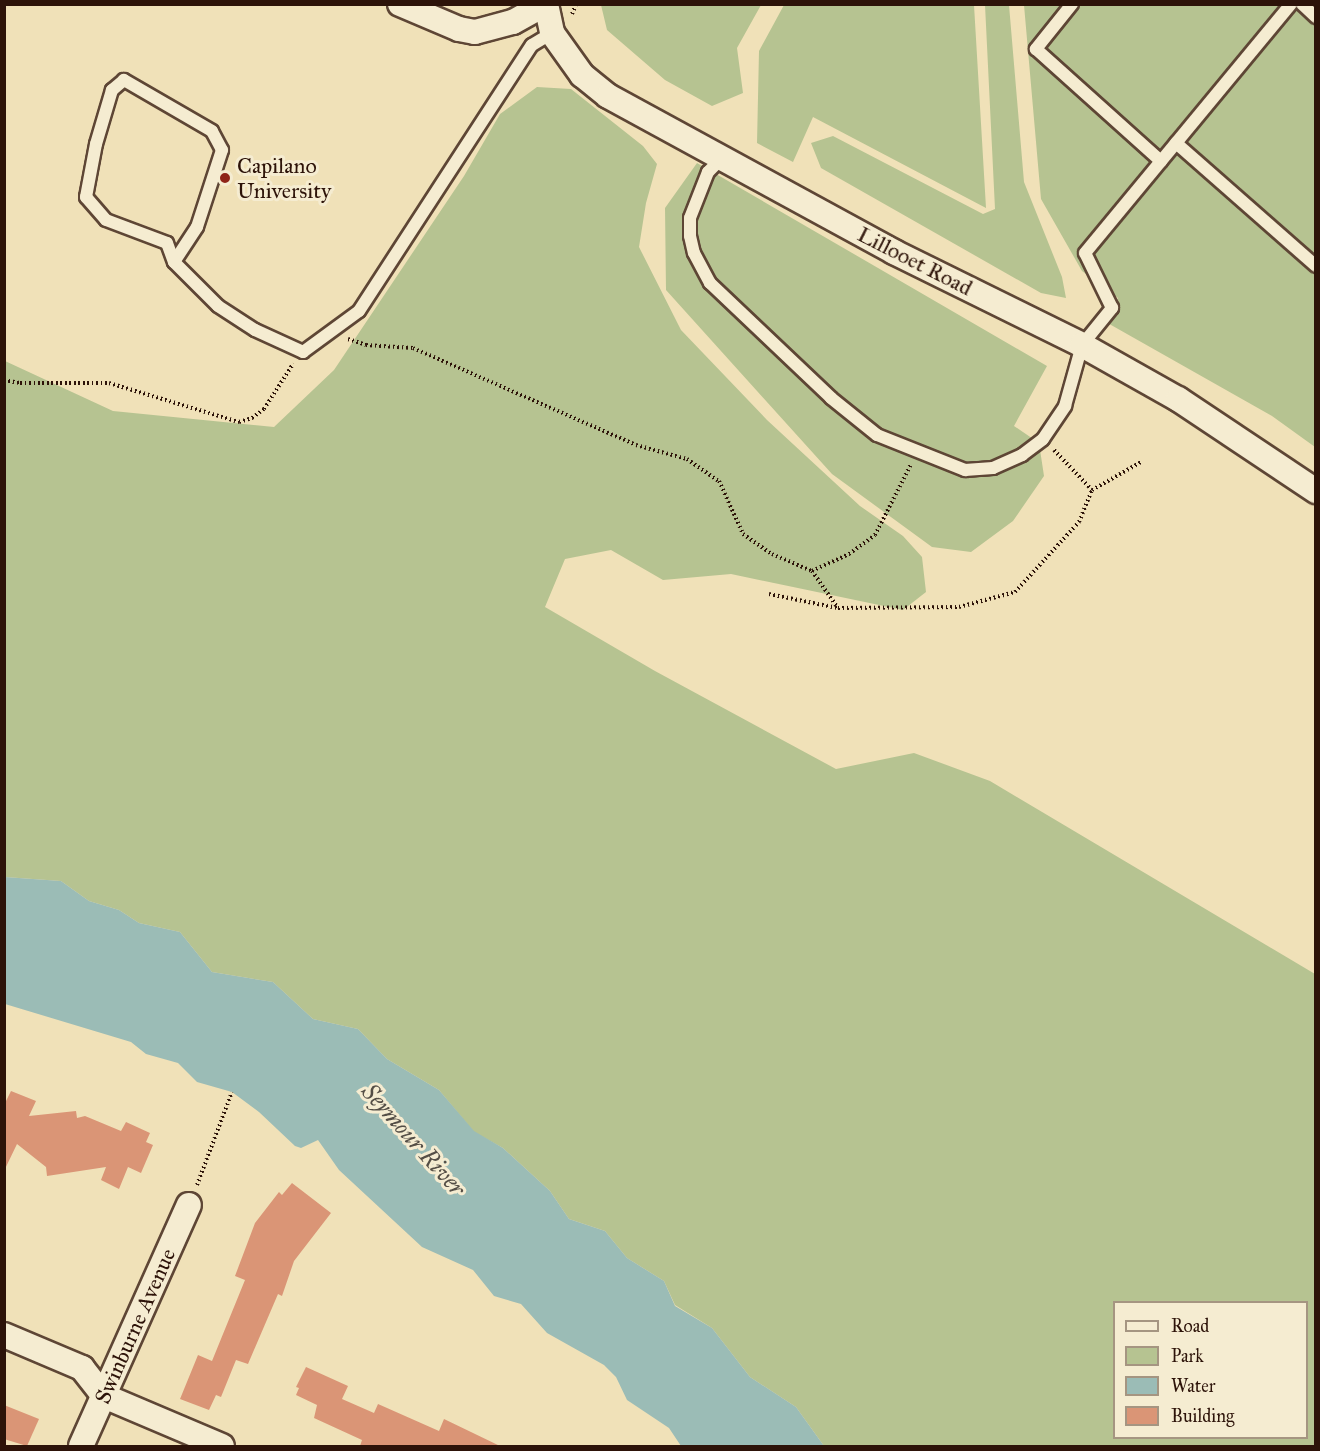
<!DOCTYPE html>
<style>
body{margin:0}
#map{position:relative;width:1320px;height:1451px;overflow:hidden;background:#f0e1b8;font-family:"IM FELL Great Primer",serif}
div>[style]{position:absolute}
.green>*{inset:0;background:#b6c391}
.water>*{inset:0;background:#9bbcb6}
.building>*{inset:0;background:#da9576}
.path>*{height:4px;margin-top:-2px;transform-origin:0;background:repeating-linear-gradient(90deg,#2d1309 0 1.5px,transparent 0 4.5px)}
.roads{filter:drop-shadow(2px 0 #5e4635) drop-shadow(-2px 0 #5e4635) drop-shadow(0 2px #5e4635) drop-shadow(0 -2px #5e4635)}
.service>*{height:12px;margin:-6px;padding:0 6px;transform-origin:6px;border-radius:6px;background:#f5ecd1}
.minor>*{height:24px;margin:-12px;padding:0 12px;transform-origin:12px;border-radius:12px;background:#f5ecd1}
.dots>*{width:16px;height:16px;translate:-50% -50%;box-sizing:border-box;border:3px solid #f5ecd1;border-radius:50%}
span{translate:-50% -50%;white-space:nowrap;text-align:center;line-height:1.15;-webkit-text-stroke:6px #f5ecd1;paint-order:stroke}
.poi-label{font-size:22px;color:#2d1309}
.left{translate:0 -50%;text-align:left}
.street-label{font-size:22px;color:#2d1309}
.water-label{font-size:24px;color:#544e46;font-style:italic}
.frame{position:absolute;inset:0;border:6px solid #2d1309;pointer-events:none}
.legend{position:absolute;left:1113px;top:1301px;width:195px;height:138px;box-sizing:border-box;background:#f5ecd1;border:2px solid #a59581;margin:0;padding:8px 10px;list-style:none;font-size:18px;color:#2d1309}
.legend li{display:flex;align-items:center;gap:12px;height:30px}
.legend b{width:30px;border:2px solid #a59581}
</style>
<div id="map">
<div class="green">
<div style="clip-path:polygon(601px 5px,761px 5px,737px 48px,743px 93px,712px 106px,665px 80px,607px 30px)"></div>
<div style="clip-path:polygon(784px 5px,974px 5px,986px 208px,813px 117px,793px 162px,757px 143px,759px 51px)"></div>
<div style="clip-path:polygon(985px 5px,1009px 5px,1024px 182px,1062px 277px,1066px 298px,1041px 293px,821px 168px,811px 143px,833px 136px,983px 214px,995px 209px)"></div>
<div style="clip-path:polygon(1024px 5px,1315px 5px,1315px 447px,1272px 416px,1104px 321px,1118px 298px,1082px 271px,1041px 199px)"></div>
<div style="clip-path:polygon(evenodd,537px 87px,571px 89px,643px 146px,657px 164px,646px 203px,639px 247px,681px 330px,767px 420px,860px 506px,903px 536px,922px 557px,926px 592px,903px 610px,731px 574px,663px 580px,611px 550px,565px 559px,545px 607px,655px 671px,836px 769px,914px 753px,990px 781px,1315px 974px,1315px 1446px,824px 1446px,796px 1407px,750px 1377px,712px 1328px,675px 1305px,664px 1281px,627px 1258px,605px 1231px,569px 1219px,550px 1191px,503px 1148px,474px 1132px,439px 1090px,387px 1059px,358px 1029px,313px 1019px,273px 982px,212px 972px,180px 932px,139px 923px,119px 910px,89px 901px,61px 881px,5px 877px,5px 361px,113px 411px,274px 427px,334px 370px,464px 176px,500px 114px,537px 87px,1114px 1302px,1306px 1302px,1306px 1438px,1114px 1438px,1114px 1302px)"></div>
<div style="clip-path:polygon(697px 163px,1047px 366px,1014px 426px,1039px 443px,1044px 476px,1013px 521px,971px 552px,932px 547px,832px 474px,666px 290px,665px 208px)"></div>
</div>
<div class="water">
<div style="clip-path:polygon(5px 877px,61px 881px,89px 901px,119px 910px,139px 923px,180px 932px,212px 972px,273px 982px,313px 1019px,358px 1029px,387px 1059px,439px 1090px,474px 1131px,503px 1148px,550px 1191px,569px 1219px,605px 1231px,627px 1258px,664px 1281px,675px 1306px,712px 1328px,750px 1377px,796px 1407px,824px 1446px,681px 1446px,669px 1428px,627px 1400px,616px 1377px,604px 1365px,547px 1333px,521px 1304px,494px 1296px,473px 1270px,422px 1247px,339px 1170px,318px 1140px,301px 1148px,295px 1146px,259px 1112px,232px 1092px,197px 1082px,178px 1063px,146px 1054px,131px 1042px,5px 1004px)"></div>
</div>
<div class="building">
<div style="clip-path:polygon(11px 1091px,36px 1101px,29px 1116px,76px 1111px,77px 1118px,85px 1116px,121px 1131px,126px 1122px,150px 1133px,146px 1142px,153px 1145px,141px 1173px,128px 1167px,119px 1189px,101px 1180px,106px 1167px,47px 1176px,46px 1167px,17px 1144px,4px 1171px,4px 1105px)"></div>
<div style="clip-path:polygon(292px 1183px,331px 1213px,294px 1261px,282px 1296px,278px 1294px,248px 1364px,236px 1360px,221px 1397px,216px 1395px,209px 1410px,180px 1399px,198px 1355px,212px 1361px,245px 1280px,235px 1276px,255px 1223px,279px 1192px,282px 1195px)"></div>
<div style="clip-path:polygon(306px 1367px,348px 1386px,342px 1399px,374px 1413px,378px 1404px,439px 1431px,444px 1419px,500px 1446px,360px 1446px,362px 1440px,314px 1418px,317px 1405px,296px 1395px,299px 1388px,296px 1387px)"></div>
<div style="clip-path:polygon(4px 1405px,39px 1419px,27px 1446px,4px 1439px)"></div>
</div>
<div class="path">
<div style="left:572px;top:14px;width:11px;rotate:-68deg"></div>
<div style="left:348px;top:339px;width:19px;rotate:18deg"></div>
<div style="left:366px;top:345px;width:47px;rotate:3.7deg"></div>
<div style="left:413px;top:348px;width:243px;rotate:23.5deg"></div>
<div style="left:636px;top:445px;width:53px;rotate:15.4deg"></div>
<div style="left:687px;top:459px;width:39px;rotate:35deg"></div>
<div style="left:719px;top:481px;width:58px;rotate:65.6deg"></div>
<div style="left:743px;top:534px;width:35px;rotate:35deg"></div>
<div style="left:772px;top:554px;width:43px;rotate:23deg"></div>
<div style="left:812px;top:571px;width:45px;rotate:54.9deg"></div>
<div style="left:4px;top:380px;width:16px;rotate:11deg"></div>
<div style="left:20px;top:383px;width:89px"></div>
<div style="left:109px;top:383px;width:136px;rotate:16.7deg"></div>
<div style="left:239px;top:422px;width:14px;rotate:-17deg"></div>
<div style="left:252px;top:418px;width:15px;rotate:-37deg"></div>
<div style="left:264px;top:409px;width:54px;rotate:-57.2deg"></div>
<div style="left:1054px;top:450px;width:55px;rotate:46.5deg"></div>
<div style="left:812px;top:571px;width:41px;rotate:-24.7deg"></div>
<div style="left:849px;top:554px;width:32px;rotate:-36deg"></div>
<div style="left:875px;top:535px;width:80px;rotate:-63.1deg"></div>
<div style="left:769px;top:594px;width:70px;rotate:11.5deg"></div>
<div style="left:838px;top:608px;width:121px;rotate:-0.5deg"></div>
<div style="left:959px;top:607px;width:58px;rotate:-15deg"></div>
<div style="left:1015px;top:592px;width:95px;rotate:-47.6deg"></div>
<div style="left:1079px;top:522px;width:35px;rotate:-68deg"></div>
<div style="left:1092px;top:490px;width:56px;rotate:-29.7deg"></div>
<div style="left:197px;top:1185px;width:99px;rotate:-69.4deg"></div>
</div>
<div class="roads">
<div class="service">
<div style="left:1072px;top:4px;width:58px;rotate:128.7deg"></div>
<div style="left:1036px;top:49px;width:168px;rotate:41.9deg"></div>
<div style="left:1302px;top:4px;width:19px;rotate:43deg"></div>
<div style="left:1176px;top:143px;width:186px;rotate:41.3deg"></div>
<div style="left:722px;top:158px;width:20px;rotate:135deg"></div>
<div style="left:708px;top:172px;width:49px;rotate:111.4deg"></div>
<div style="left:690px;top:218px;width:18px;rotate:90deg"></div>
<div style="left:690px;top:236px;width:17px;rotate:77deg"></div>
<div style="left:694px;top:253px;width:34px;rotate:62deg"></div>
<div style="left:710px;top:283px;width:167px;rotate:43.5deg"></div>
<div style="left:831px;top:398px;width:59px;rotate:38.8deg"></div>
<div style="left:877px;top:435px;width:95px;rotate:21.7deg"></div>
<div style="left:965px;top:470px;width:28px;rotate:-4deg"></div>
<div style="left:993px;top:468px;width:32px;rotate:-24deg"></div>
<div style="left:1022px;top:455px;width:26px;rotate:-37deg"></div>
<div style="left:1043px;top:439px;width:40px;rotate:-56deg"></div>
<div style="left:1065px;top:406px;width:63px;rotate:-74.4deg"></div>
<div style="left:1082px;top:345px;width:48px;rotate:-51deg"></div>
<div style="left:1112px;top:308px;width:61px;rotate:-116.1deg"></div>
<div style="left:1085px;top:253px;width:323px;rotate:-50.4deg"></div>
<div style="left:174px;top:262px;width:42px;rotate:-56.7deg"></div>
<div style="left:197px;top:227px;width:81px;rotate:-72deg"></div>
<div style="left:222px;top:150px;width:21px;rotate:-118deg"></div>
<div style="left:212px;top:131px;width:102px;rotate:-149.9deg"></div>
<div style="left:124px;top:80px;width:16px;rotate:140deg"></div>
<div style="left:112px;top:90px;width:56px;rotate:106.5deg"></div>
<div style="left:96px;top:144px;width:54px;rotate:100.7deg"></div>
<div style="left:86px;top:197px;width:30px;rotate:49deg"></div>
<div style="left:106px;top:220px;width:65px;rotate:20.7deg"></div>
<div style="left:167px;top:243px;width:20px;rotate:70deg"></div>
<div style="left:174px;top:262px;width:62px;rotate:45deg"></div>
<div style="left:218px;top:306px;width:44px;rotate:33deg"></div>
<div style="left:255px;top:330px;width:53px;rotate:24.6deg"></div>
<div style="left:303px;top:352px;width:69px;rotate:-36.2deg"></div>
<div style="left:359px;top:311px;width:317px;rotate:-57deg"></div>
<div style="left:532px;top:45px;width:23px;rotate:-31deg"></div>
</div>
<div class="minor">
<div style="left:400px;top:4px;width:64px;rotate:23deg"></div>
<div style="left:459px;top:29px;width:16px;rotate:11deg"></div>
<div style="left:475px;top:32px;width:39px;rotate:-15deg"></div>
<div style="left:513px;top:22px;width:37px;rotate:-29deg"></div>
<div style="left:546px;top:4px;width:30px;rotate:78deg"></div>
<div style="left:552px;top:33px;width:52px;rotate:54.5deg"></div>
<div style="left:582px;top:75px;width:33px;rotate:39deg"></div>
<div style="left:608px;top:96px;width:326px;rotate:28.6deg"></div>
<div style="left:894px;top:252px;width:210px;rotate:26.3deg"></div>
<div style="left:1082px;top:345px;width:110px;rotate:29.4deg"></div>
<div style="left:1178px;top:399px;width:166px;rotate:33.7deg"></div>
<div style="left:4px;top:1335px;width:85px;rotate:22.9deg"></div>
<div style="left:82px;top:1368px;width:36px;rotate:52deg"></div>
<div style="left:104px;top:1396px;width:128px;rotate:23deg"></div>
<div style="left:81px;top:1446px;width:264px;rotate:-65.9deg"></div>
</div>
</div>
<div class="dots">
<div style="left:225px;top:178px;background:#8f2418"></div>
</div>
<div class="poi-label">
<span class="left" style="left:237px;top:178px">Capilano<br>University</span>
</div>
<div class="street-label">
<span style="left:915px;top:261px;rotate:27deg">Lillooet Road</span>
<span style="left:135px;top:1326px;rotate:-66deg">Swinburne Avenue</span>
</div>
<div class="water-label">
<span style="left:413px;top:1140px;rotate:48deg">Seymour River</span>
</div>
<div class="frame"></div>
<ul class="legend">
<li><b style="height:8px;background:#f5ecd1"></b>Road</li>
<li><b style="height:16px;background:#b6c391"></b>Park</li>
<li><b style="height:16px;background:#9bbcb6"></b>Water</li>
<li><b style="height:16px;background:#da9576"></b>Building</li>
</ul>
</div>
